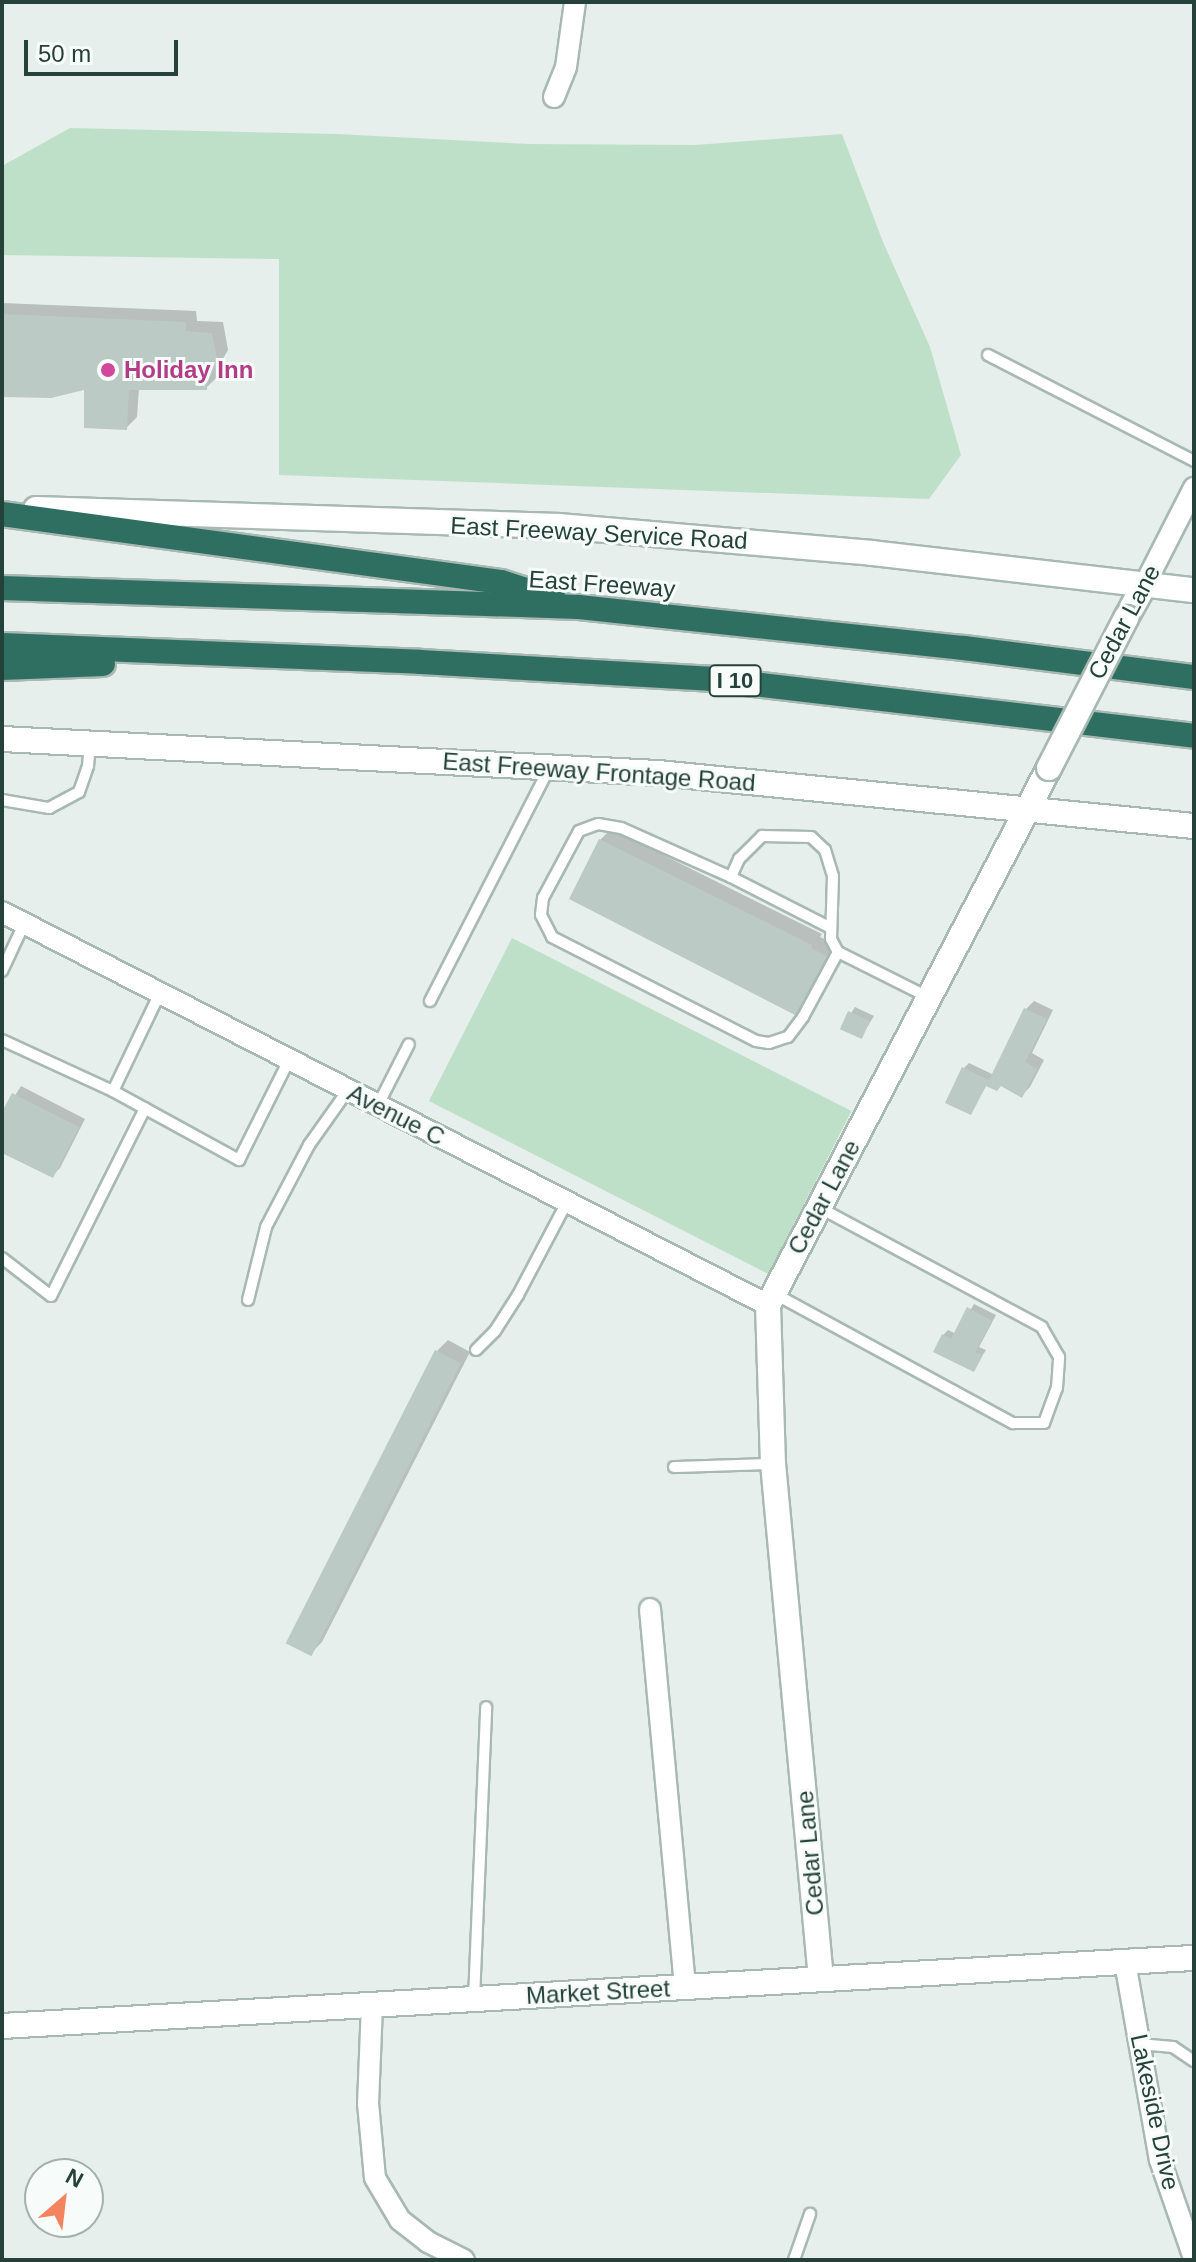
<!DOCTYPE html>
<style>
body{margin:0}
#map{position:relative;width:1196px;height:2262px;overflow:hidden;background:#e6efeb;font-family:Arial,sans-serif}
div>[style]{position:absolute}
.green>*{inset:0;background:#bfe0c8;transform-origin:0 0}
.shadow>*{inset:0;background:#0003}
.building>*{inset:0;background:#bbcac4;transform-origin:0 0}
.roads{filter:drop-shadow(2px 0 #a8b8b2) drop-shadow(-2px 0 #a8b8b2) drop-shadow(0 2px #a8b8b2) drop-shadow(0 -2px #a8b8b2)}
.service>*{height:10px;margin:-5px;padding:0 5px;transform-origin:5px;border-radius:5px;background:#fff}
.minor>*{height:20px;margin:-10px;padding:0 10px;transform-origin:10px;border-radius:10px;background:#fff}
.tertiary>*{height:24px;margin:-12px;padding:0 12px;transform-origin:12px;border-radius:12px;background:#fff}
.secondary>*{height:24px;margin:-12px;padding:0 12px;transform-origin:12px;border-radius:12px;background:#fff}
.motorway>*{height:24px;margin:-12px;padding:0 12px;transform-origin:12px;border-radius:12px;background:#2f6f62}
.bridges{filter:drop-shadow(2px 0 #a8b8b2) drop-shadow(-2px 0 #a8b8b2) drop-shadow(0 2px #a8b8b2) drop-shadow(0 -2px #a8b8b2)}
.tertiary-bridge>*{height:24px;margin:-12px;padding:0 12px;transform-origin:12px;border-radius:12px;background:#fff}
.dots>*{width:22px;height:22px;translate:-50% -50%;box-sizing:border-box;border:4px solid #f7fbf9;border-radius:50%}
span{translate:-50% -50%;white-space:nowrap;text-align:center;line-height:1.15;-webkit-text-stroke:6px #f7fbf9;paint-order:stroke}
.shield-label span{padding:2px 6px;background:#f7fbf9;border:2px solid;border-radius:6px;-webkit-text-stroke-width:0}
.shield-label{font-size:22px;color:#24423a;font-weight:700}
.hotel-label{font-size:24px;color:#b23c85;font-weight:700}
.left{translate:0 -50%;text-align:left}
.street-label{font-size:24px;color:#24423a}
.frame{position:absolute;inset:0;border:4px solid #24423a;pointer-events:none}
.north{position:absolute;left:24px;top:2158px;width:80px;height:80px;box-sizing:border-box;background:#f7fbf9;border:2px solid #a3b1ad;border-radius:50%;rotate:28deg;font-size:22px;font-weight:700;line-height:32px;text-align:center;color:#24423a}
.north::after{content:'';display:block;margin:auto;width:28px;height:36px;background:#f4845f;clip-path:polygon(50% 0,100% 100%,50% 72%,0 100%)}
.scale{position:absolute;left:24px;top:40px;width:154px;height:36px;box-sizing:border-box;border:4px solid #24423a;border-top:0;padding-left:10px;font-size:24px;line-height:28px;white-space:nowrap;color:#24423a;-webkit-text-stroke:6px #f7fbf9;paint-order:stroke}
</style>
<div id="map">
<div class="green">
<div style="clip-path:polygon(70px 128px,337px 134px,529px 144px,695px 145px,842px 134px,883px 242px,930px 347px,961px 455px,929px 499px,279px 475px,279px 259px,2px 255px,2px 166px)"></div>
<div style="left:512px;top:938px;width:381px;height:183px;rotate:27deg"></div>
</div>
<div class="shadow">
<div style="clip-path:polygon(2px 303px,196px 311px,197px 321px,223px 322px,228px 350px,217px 369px,217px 377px,206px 388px,139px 388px,137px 417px,126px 428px,86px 387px,2px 394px)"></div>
<div style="clip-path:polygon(611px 829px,822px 934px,820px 937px,837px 945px,807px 1002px,796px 1013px,600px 840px)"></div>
<div style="clip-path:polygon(1034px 1001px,1053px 1010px,1032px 1053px,1044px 1060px,1030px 1087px,1022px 1095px,1001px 1084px,987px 1084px,971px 1112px,964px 1068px,969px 1063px,994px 1075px,1026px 1009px)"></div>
<div style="clip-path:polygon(855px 1007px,874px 1016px,861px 1037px,842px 1028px)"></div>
<div style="clip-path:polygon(21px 1086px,85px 1119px,60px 1168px,52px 1176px,2px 1150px,2px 1116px)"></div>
<div style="clip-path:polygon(974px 1304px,996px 1315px,979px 1347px,986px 1350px,973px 1370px,943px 1335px,948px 1330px,956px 1334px)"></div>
<div style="clip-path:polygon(448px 1340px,470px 1352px,322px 1642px,311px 1653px,437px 1351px)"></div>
</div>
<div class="building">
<div style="clip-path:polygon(2px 314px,186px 322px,186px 331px,212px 333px,218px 363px,207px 382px,207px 390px,129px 390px,127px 430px,84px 428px,84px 390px,51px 398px,2px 397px)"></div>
<div style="clip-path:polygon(599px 839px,812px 945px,811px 948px,828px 957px,797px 1016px,569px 899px)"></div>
<div style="clip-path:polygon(1024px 1008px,1047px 1019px,1025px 1062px,1037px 1069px,1022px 1098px,1001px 1086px,997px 1091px,986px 1086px,971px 1115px,945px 1103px,962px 1067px,989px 1080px)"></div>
<div style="left:848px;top:1011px;width:24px;height:20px;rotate:24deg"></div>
<div style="clip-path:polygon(12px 1093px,79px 1127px,53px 1178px,2px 1153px,2px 1112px)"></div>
<div style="clip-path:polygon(967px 1307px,992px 1321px,975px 1352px,983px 1355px,974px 1372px,933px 1352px,942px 1334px,951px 1339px)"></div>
<div style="left:435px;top:1350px;width:29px;height:329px;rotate:27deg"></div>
</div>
<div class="roads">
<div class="service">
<div style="left:988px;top:355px;width:232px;rotate:27.2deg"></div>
<div style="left:2px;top:800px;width:48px;rotate:9.7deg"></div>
<div style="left:49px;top:808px;width:34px;rotate:-28deg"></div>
<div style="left:79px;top:792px;width:28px;rotate:-71deg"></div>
<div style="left:88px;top:766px;width:21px;rotate:-85deg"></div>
<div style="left:731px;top:877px;width:120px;rotate:-156deg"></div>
<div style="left:621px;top:828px;width:23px;rotate:-170deg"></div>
<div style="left:598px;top:824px;width:20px;rotate:160deg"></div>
<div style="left:579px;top:831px;width:76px;rotate:118.2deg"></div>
<div style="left:543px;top:898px;width:17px;rotate:97deg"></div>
<div style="left:541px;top:915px;width:25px;rotate:63deg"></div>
<div style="left:552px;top:937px;width:229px;rotate:27deg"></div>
<div style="left:756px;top:1041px;width:13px;rotate:9deg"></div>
<div style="left:769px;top:1043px;width:20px;rotate:-18deg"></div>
<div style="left:788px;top:1037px;width:25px;rotate:-53deg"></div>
<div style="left:803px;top:1017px;width:74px;rotate:-61.7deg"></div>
<div style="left:831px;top:928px;width:112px;rotate:-153deg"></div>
<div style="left:731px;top:877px;width:20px;rotate:-66deg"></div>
<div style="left:739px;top:859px;width:33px;rotate:-45deg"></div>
<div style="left:762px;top:836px;width:49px;rotate:1.2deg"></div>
<div style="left:811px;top:837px;width:19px;rotate:43deg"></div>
<div style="left:825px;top:850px;width:27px;rotate:73deg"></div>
<div style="left:833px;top:876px;width:63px;rotate:91.8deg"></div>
<div style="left:831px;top:939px;width:15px;rotate:62deg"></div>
<div style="left:838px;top:952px;width:101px;rotate:26.6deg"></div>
<div style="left:2px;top:971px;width:52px;rotate:-64.9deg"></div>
<div style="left:430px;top:1001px;width:262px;rotate:-62.9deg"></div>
<div style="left:2px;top:1040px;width:122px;rotate:24.7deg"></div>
<div style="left:113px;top:1091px;width:109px;rotate:-64.4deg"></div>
<div style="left:113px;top:1091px;width:144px;rotate:28.7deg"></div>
<div style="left:239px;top:1160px;width:112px;rotate:-63.4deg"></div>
<div style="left:378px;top:1105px;width:68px;rotate:-63.1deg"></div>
<div style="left:2px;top:1258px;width:62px;rotate:37.8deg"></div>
<div style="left:51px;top:1296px;width:210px;rotate:-63.4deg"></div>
<div style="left:775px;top:1294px;width:271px;rotate:28.5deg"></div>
<div style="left:1013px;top:1423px;width:31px"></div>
<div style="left:1044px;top:1423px;width:37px;rotate:-70deg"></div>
<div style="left:1057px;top:1388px;width:31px;rotate:-86deg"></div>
<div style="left:1059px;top:1357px;width:34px;rotate:-120deg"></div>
<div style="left:1042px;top:1327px;width:252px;rotate:-151.8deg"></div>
<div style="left:248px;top:1300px;width:75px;rotate:-76.1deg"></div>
<div style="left:266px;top:1227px;width:93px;rotate:-62.3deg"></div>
<div style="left:309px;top:1145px;width:67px;rotate:-54.7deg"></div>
<div style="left:476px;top:1350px;width:27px;rotate:-45deg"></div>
<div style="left:495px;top:1331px;width:43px;rotate:-57.4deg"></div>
<div style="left:518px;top:1295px;width:105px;rotate:-62.2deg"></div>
<div style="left:674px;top:1467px;width:97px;rotate:-1.8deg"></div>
<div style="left:474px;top:1999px;width:292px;rotate:-87.6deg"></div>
<div style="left:1139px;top:2044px;width:34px;rotate:5deg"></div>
<div style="left:1173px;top:2047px;width:25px;rotate:34deg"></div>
<div style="left:794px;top:2260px;width:49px;rotate:-70.8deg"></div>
</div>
<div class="minor">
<div style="left:554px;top:97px;width:32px;rotate:-68deg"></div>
<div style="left:566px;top:67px;width:66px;rotate:-82.1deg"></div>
<div style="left:1145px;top:584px;width:108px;rotate:-63deg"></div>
<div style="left:2px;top:912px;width:861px;rotate:27.16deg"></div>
<div style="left:650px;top:1609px;width:380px;rotate:84.7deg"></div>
<div style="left:1125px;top:1962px;width:201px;rotate:80deg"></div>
<div style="left:1160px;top:2160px;width:104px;rotate:70.9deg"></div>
<div style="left:372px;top:2005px;width:98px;rotate:92.3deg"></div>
<div style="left:368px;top:2103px;width:75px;rotate:84.7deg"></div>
<div style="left:375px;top:2178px;width:49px;rotate:59.2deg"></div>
<div style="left:400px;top:2220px;width:36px;rotate:38deg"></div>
<div style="left:428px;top:2242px;width:40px;rotate:26.6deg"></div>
</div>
<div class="tertiary">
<div style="left:1126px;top:618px;width:39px;rotate:-61deg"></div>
<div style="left:821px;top:1979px;width:517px;rotate:-95.32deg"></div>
<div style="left:773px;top:1464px;width:159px;rotate:-91.8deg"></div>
<div style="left:768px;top:1305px;width:606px;rotate:-62.38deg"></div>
<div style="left:2px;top:2026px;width:1194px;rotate:-3.27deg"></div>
</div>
<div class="secondary">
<div style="left:36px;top:509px;width:523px;rotate:1.86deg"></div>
<div style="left:559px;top:526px;width:314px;rotate:4.9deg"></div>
<div style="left:872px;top:553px;width:324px;rotate:6.6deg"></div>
<div style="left:2px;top:739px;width:657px;rotate:2.97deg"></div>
<div style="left:658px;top:773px;width:539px;rotate:5.65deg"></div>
</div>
<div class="motorway">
<div style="left:2px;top:514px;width:504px;rotate:7.76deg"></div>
<div style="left:501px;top:582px;width:56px;rotate:17.8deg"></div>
<div style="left:2px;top:588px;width:577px;rotate:1.89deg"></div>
<div style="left:579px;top:607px;width:387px;rotate:6.1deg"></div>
<div style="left:964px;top:648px;width:232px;rotate:7.2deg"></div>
<div style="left:2px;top:645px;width:418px;rotate:2.3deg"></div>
<div style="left:420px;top:662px;width:291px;rotate:3.3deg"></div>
<div style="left:711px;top:679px;width:486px;rotate:6.7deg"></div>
<div style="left:2px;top:668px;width:101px;rotate:-2.3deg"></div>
</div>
</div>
<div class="bridges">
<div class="tertiary-bridge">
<div style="left:1049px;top:768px;width:169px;rotate:-62.8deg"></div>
</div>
</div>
<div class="dots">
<div style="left:108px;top:370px;background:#d1479c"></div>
</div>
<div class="shield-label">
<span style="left:735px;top:681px">I 10</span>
</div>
<div class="hotel-label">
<span class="left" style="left:124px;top:370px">Holiday Inn</span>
</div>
<div class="street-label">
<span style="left:599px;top:533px;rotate:3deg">East Freeway Service Road</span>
<span style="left:602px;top:584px;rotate:4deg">East Freeway</span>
<span style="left:1124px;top:622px;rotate:-62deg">Cedar Lane</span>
<span style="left:599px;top:772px;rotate:4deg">East Freeway Frontage Road</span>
<span style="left:396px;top:1115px;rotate:27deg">Avenue C</span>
<span style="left:824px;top:1197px;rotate:-62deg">Cedar Lane</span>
<span style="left:810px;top:1853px;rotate:-95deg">Cedar Lane</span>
<span style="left:598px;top:1992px;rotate:-3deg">Market Street</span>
<span style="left:1155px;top:2112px;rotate:78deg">Lakeside Drive</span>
</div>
<div class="frame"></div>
<div class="north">N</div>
<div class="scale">50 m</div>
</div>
